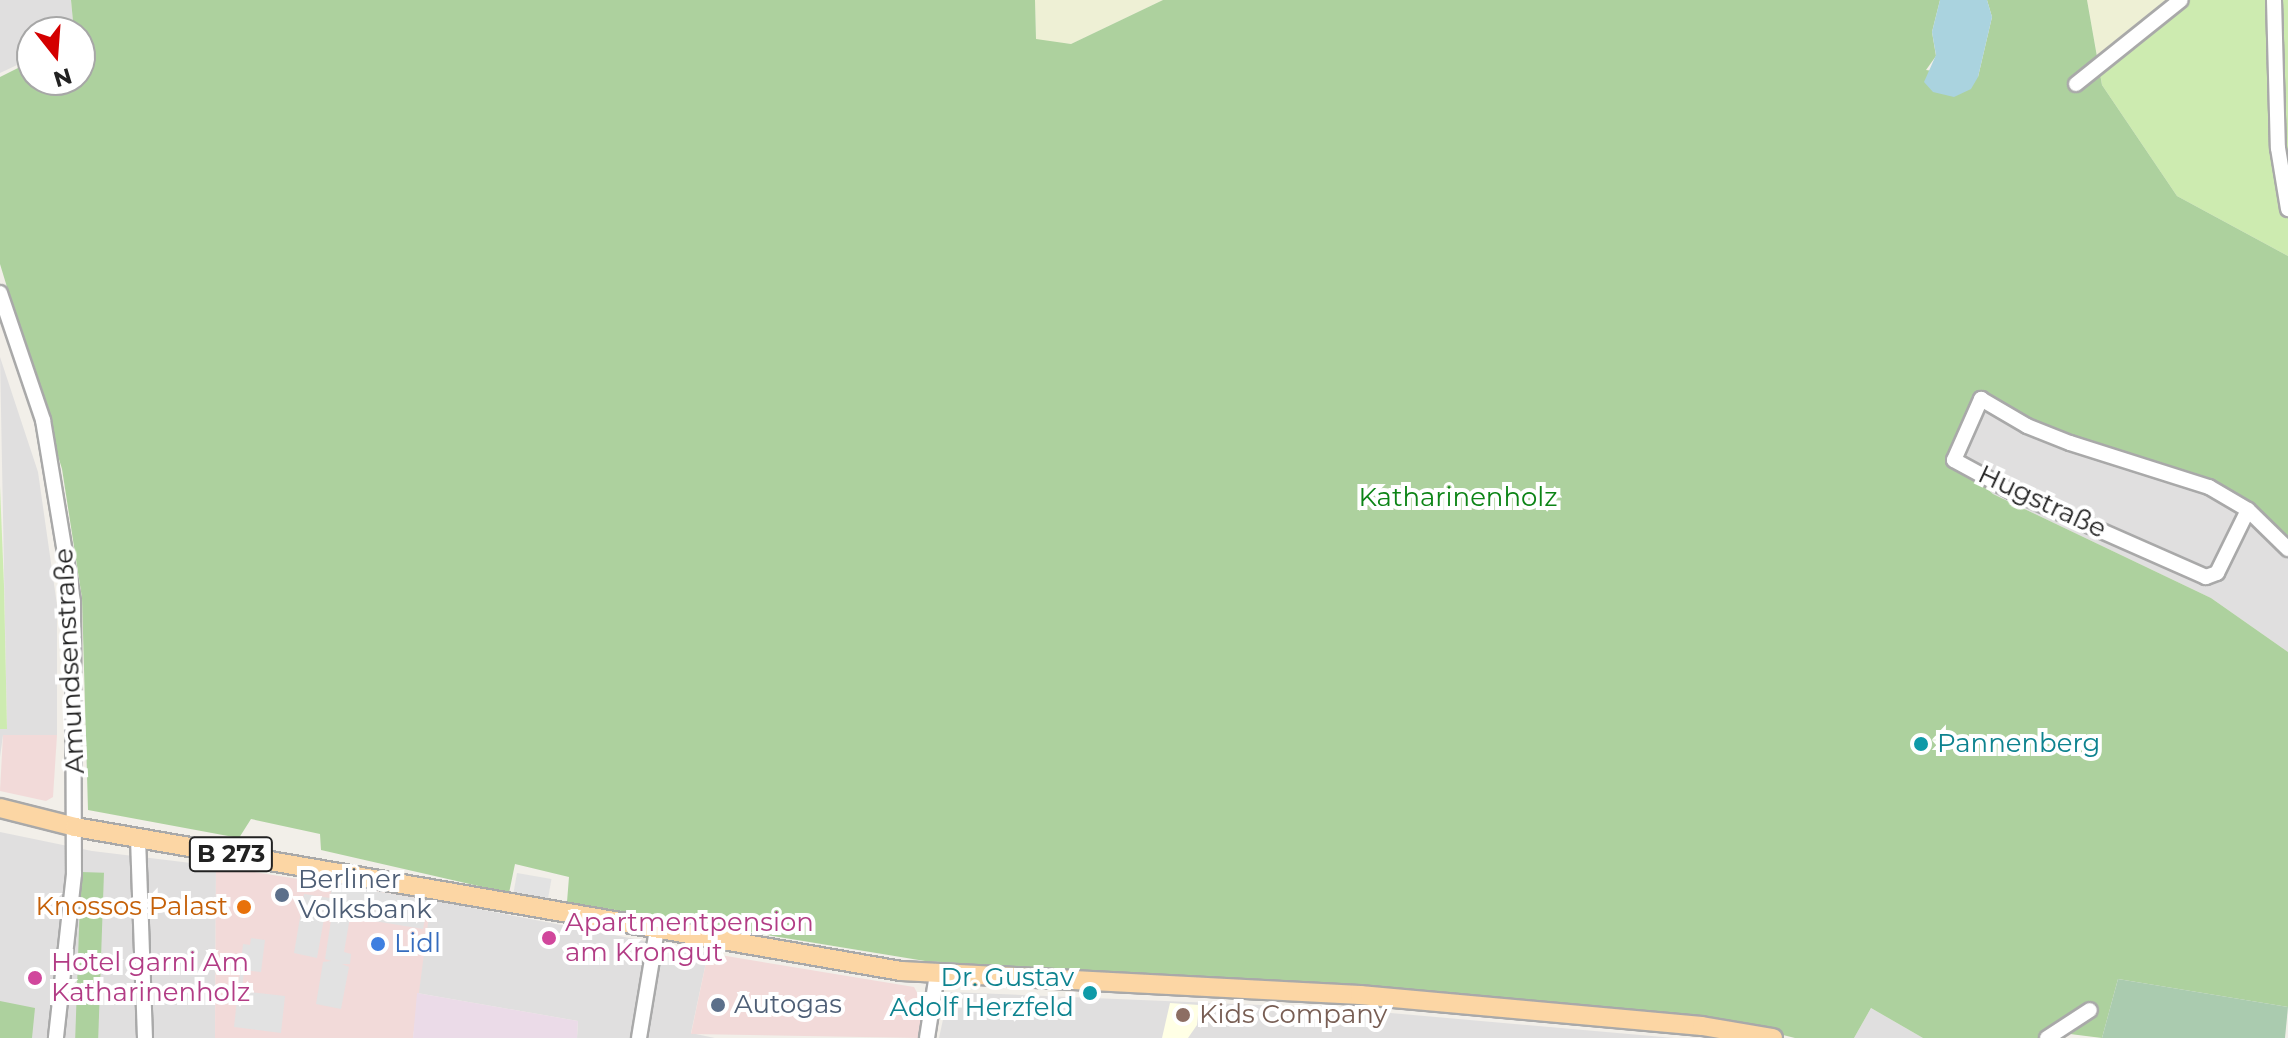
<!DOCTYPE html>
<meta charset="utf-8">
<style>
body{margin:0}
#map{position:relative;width:2288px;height:1038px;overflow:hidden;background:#f2efe9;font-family:Montserrat,sans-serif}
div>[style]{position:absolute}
.residential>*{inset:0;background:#e0dfdf}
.commercial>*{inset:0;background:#f2dad9}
.industrial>*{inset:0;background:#ebdbe8}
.education>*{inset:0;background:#ffffe5}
.farmland>*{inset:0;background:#eef0d5}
.grass>*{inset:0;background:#cdebb0}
.forest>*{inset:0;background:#add19e;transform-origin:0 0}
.cemetery>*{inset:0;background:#aacbaf}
.parking>*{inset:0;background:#e2e2e2;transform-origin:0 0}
.water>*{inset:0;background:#aad3df}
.roads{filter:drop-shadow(2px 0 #a9a9a9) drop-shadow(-2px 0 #a9a9a9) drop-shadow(0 2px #a9a9a9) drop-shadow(0 -2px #a9a9a9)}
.minor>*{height:14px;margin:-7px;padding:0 7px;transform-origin:7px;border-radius:7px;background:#fff}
.major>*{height:18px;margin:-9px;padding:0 9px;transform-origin:9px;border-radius:9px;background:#fcd6a4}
.dots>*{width:22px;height:22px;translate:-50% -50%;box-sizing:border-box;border:4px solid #fff;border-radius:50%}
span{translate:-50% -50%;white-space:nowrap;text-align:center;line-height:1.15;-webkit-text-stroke:8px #fff;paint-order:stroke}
.shield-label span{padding:2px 6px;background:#fff;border:2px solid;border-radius:6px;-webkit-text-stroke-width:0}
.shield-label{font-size:24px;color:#222;font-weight:700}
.park-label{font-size:26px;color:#0c8416}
.street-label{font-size:26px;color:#222}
.culture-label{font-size:26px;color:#0d838f}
.left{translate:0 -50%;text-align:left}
.right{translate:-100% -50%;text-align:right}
.service-label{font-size:26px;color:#4e5e75}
.food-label{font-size:26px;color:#c56008}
.hotel-label{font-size:26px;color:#b23c85}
.shop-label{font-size:26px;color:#366cbe}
.education-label{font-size:26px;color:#785e54}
.north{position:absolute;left:16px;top:16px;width:80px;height:80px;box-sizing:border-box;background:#fff;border:2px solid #a7a7a7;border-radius:50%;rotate:163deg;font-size:22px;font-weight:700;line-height:32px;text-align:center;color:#222}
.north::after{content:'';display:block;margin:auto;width:28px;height:36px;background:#d40000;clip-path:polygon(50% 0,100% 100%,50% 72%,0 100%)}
</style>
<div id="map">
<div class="residential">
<div style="clip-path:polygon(0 0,71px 0,74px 32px,32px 32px,32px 58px,0 73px)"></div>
<div style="clip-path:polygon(0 357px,38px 472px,57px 605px,57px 735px,3px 735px,0 757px,0 729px,7px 728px)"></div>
<div style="clip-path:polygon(1981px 399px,2209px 487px,2288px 540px,2288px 652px,2211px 598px,1993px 494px,1954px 460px)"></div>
<div style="clip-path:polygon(0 832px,92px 851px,216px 866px,215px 1038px,0 1038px)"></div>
<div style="clip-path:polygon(431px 900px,708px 953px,691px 1033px,715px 1038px,577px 1038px,578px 1021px,417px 993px)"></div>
<div style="clip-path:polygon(949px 992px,1334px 1008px,1674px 1038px,939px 1038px)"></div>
<div style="clip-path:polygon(1871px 1008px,1923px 1038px,1854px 1038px)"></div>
</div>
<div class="commercial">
<div style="clip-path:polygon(3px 735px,57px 735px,53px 797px,46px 801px,0 791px)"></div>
<div style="clip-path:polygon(216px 866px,431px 900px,413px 1038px,215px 1038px)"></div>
<div style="clip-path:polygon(708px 953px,914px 987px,925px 1007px,920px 1038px,691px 1034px)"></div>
</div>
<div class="industrial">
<div style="clip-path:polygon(417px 993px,578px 1021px,577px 1038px,413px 1038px)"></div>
</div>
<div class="education">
<div style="clip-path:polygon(1170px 1003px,1199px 1005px,1197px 1025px,1188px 1038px,1162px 1038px)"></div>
</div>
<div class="farmland">
<div style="clip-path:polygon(1035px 0,1163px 0,1071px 44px,1036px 40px)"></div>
<div style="clip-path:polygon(2087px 0,2181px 0,2099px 67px)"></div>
</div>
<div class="grass">
<div style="clip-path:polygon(2181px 0,2288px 0,2288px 256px,2177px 196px,2102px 85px,2099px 67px)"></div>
<div style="clip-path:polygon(0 486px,4px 586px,7px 729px,0 729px)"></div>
</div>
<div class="forest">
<div style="clip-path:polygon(71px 0,1035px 0,1036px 39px,1071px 44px,1163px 0,1940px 0,1932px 32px,1936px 56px,1926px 70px,1978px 77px,1992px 17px,1987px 0,2087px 0,2102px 85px,2177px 196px,2288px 256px,2288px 540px,2209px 487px,2070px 443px,1981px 399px,1955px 460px,1993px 494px,2211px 598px,2288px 652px,2288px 1007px,2118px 979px,2102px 1038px,2062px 1033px,2054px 1038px,1923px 1038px,1871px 1008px,1854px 1038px,1795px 1038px,1743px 1025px,1360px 988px,925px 961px,567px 902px,569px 877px,515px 864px,509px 893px,321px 850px,320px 834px,251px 819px,239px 838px,88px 810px,82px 598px,62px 469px,0 264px,0 77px,32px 61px,32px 80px,80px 80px,80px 32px,74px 32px)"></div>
<div style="left:81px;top:872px;width:23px;height:167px;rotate:2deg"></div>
<div style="clip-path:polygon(0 1001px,35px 1008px,32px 1038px,0 1038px)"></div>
</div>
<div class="cemetery">
<div style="clip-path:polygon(2118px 979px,2288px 1007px,2285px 1038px,2102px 1038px)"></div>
</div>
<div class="parking">
<div style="left:517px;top:873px;width:35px;height:20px;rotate:10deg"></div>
<div style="clip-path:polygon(332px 884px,428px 900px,423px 929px,350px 917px,344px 952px,351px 954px,350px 964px,342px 964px,349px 967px,341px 1009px,316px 1004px,323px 962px,331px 961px,325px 959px,332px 914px,325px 913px,317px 958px,294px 953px,304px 894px,330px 898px)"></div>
<div style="clip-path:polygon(251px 938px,265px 940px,261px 972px,244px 970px,242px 991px,285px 996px,281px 1033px,234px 1027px,243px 944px,250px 945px)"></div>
</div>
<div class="water">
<div style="clip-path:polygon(1940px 0,1987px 0,1992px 17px,1978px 77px,1971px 89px,1954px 97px,1933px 92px,1924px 82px,1936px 55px,1932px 32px)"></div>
</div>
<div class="roads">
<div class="minor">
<div style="left:2274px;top:0;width:148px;rotate:88.5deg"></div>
<div style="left:2278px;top:148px;width:62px;rotate:80.7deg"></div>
<div style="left:2076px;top:84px;width:134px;rotate:-38.7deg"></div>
<div style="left:0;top:293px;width:134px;rotate:71.3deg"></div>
<div style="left:43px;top:420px;width:184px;rotate:80.6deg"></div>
<div style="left:73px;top:602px;width:272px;rotate:89.8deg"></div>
<div style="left:74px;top:874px;width:165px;rotate:96.3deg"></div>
<div style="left:2248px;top:510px;width:70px;rotate:116.2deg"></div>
<div style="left:2217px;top:573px;width:12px;rotate:160deg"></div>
<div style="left:2206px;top:577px;width:213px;rotate:-156.2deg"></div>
<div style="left:2011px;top:491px;width:65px;rotate:-151.5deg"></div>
<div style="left:1954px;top:460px;width:67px;rotate:-66.1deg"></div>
<div style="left:1981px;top:399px;width:53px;rotate:30.4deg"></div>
<div style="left:2027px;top:426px;width:46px;rotate:21.6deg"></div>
<div style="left:2070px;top:443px;width:146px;rotate:17.6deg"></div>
<div style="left:2209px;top:487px;width:45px;rotate:30.5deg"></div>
<div style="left:2248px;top:510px;width:56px;rotate:44.3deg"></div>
<div style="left:138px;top:838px;width:200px;rotate:88deg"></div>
<div style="left:639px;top:1038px;width:110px;rotate:-80.6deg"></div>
<div style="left:927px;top:1038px;width:65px;rotate:-81.1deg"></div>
<div style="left:2047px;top:1038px;width:51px;rotate:-33.1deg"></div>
</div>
<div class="major">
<div style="left:0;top:808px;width:77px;rotate:14.2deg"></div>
<div style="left:75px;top:827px;width:838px;rotate:9.89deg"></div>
<div style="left:901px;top:971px;width:460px;rotate:3deg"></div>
<div style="left:1360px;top:995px;width:343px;rotate:5.2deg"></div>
<div style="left:1702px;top:1026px;width:72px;rotate:9.6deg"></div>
</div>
</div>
<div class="dots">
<div style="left:1921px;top:744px;background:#0f9aa8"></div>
<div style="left:282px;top:895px;background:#5c6f8a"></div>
<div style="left:244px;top:907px;background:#e8710a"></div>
<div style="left:549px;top:938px;background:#d1479c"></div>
<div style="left:378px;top:944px;background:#3f7fe0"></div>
<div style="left:35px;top:978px;background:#d1479c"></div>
<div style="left:1090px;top:993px;background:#0f9aa8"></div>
<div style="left:718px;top:1005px;background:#5c6f8a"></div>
<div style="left:1183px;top:1015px;background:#8d6e63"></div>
</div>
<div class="shield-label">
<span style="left:231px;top:854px">B 273</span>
</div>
<div class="park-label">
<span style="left:1458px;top:498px">Katharinenholz</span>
</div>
<div class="street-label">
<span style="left:2042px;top:502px;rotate:25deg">Hugstraße</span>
<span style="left:70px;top:661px;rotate:-93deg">Amundsenstraße</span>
</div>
<div class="culture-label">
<span class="left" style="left:1937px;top:744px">Pannenberg</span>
<span class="right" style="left:1074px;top:993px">Dr. Gustav<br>Adolf Herzfeld</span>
</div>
<div class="service-label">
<span class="left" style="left:298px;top:895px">Berliner<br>Volksbank</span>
<span class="left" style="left:734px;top:1005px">Autogas</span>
</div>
<div class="food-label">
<span class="right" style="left:228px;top:907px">Knossos Palast</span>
</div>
<div class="hotel-label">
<span class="left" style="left:565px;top:938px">Apartmentpension<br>am Krongut</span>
<span class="left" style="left:51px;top:978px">Hotel garni Am<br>Katharinenholz</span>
</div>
<div class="shop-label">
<span class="left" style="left:394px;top:944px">Lidl</span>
</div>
<div class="education-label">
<span class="left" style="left:1199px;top:1015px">Kids Company</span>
</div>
<div class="north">N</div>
</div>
